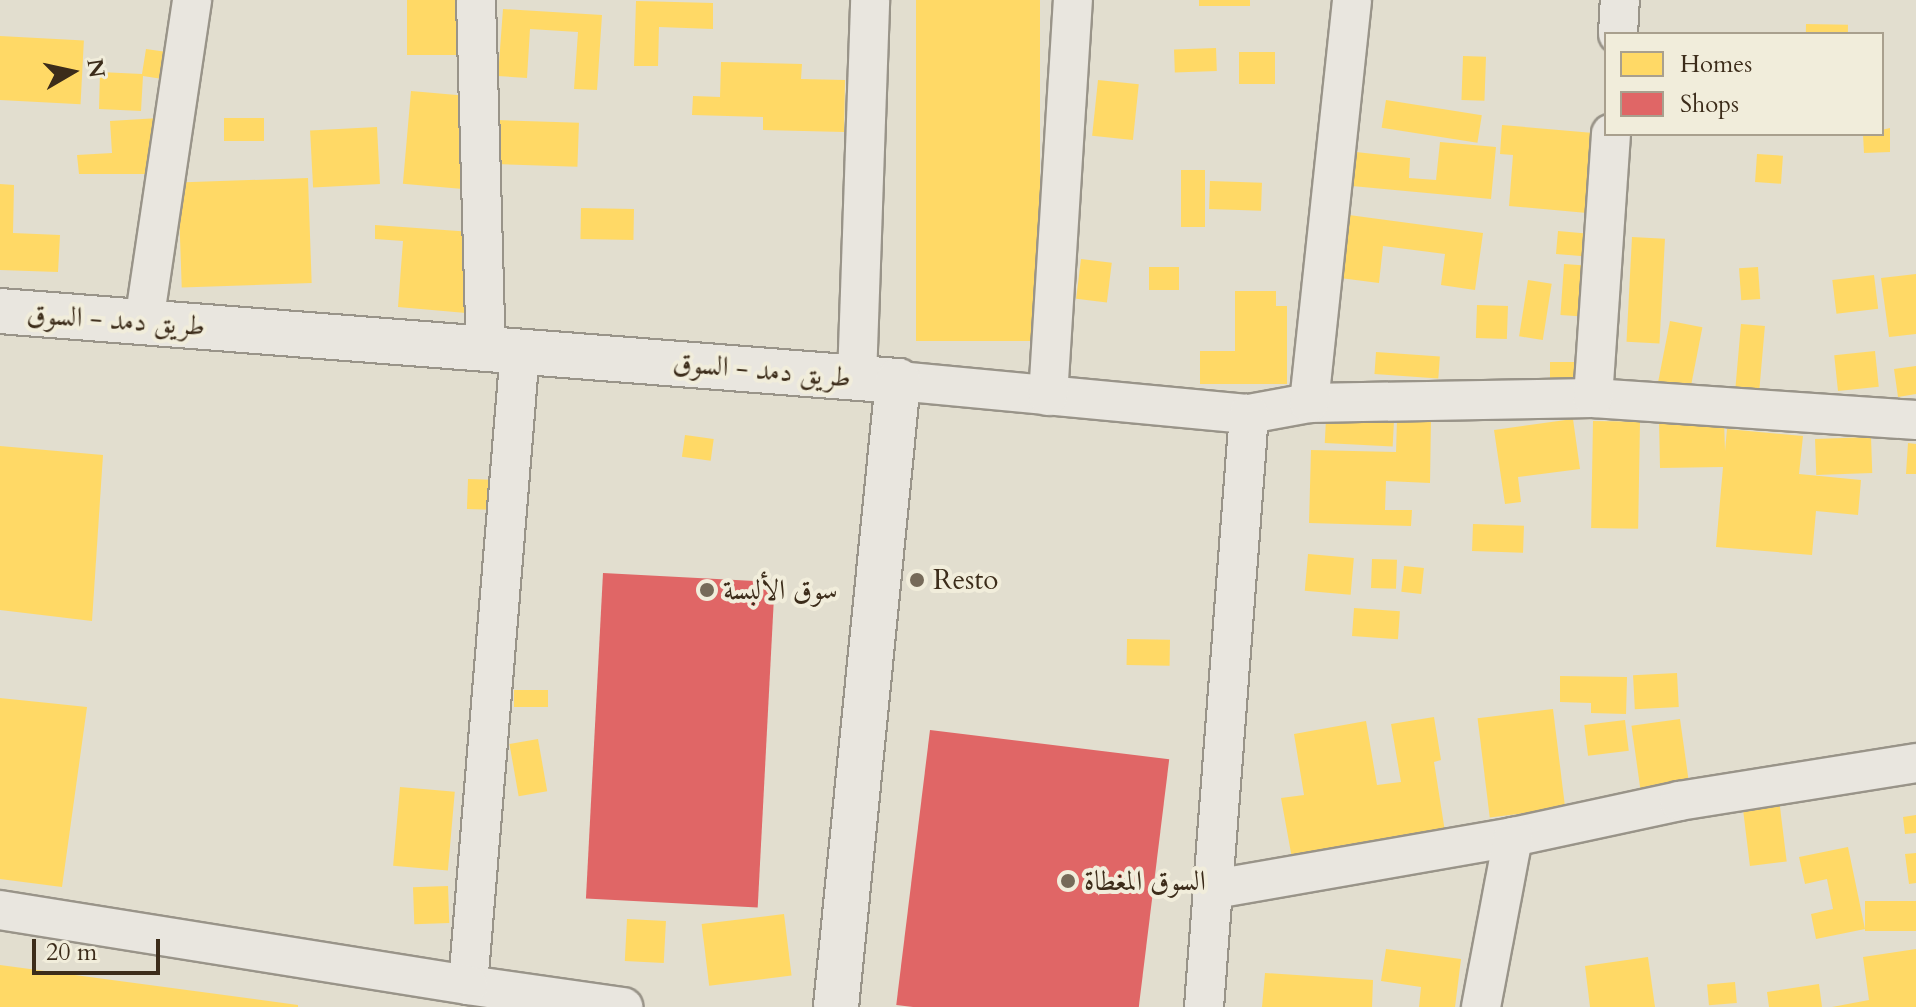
<!DOCTYPE html>
<meta charset="utf-8">
<style>
body{margin:0}
#map{position:relative;width:1916px;height:1007px;overflow:hidden;background:#e2decf;font-family:Cardo,Amiri,serif}
div>[style]{position:absolute}
.homes>*{inset:0;background:#ffd966;transform-origin:0 0}
.shops>*{inset:0;background:#e06666;transform-origin:0 0}
.roads{filter:drop-shadow(2px 0 #999489) drop-shadow(-2px 0 #999489) drop-shadow(0 2px #999489) drop-shadow(0 -2px #999489)}
.street>*{height:38px;margin:-19px;padding:0 19px;transform-origin:19px;border-radius:19px;background:#e9e6df}
.secondary>*{height:44px;margin:-22px;padding:0 22px;transform-origin:22px;border-radius:22px;background:#e9e6df}
.dots>*{width:22px;height:22px;translate:-50% -50%;box-sizing:border-box;border:4px solid #f1eddb;border-radius:50%}
span{translate:-50% -50%;white-space:nowrap;text-align:center;line-height:1.15;-webkit-text-stroke:8px #f1eddb;paint-order:stroke}
.street-label{font-size:28px;color:#3c2c1a}
.poi-label{font-size:28px;color:#3c2c1a}
.left{translate:0 -50%;text-align:left}
.legend{position:absolute;left:1604px;top:32px;width:280px;height:104px;box-sizing:border-box;background:#f1eddb;border:2px solid #a9a08e;margin:0;padding:10px 14px;list-style:none;font-size:24px;color:#3c2c1a}
.legend li{display:flex;align-items:center;gap:16px;height:40px}
.legend b{width:40px;border:2px solid #a9a08e}
.north{position:absolute;left:32px;top:32px;width:80px;height:80px;-webkit-text-stroke:6px #f1eddb;paint-order:stroke;rotate:81deg;font-size:22px;font-weight:700;line-height:32px;text-align:center;color:#3c2c1a}
.north::after{content:'';display:block;margin:auto;width:28px;height:36px;background:#3c2c1a;clip-path:polygon(50% 0,100% 100%,50% 72%,0 100%)}
.scale{position:absolute;left:32px;top:939px;width:128px;height:36px;box-sizing:border-box;border:4px solid #3c2c1a;border-top:0;padding-left:10px;font-size:24px;line-height:28px;white-space:nowrap;color:#3c2c1a;-webkit-text-stroke:6px #f1eddb;paint-order:stroke}
</style>
<div id="map">
<div class="homes">
<div style="left:407px;top:0;width:58px;height:55px"></div>
<div style="left:916px;top:0;width:124px;height:341px"></div>
<div style="left:1199px;top:0;width:51px;height:6px"></div>
<div style="clip-path:polygon(636px 1px,713px 3px,713px 29px,659px 27px,658px 66px,634px 66px)"></div>
<div style="clip-path:polygon(503px 9px,602px 15px,597px 90px,574px 89px,578px 32px,530px 29px,527px 78px,498px 76px)"></div>
<div style="left:1806px;top:24px;width:42px;height:10px;rotate:1deg"></div>
<div style="left:0;top:36px;width:84px;height:64px;rotate:3deg"></div>
<div style="left:1216px;top:48px;width:23px;height:42px;rotate:88deg"></div>
<div style="clip-path:polygon(146px 49px,174px 53px,169px 80px,143px 76px,141px 111px,99px 109px,100px 72px,142px 74px)"></div>
<div style="left:1275px;top:52px;width:32px;height:36px;rotate:90deg"></div>
<div style="left:1463px;top:56px;width:23px;height:44px;rotate:2deg"></div>
<div style="clip-path:polygon(721px 62px,802px 64px,801px 79px,845px 80px,844px 132px,763px 130px,763px 117px,692px 115px,693px 96px,720px 97px)"></div>
<div style="left:1098px;top:80px;width:41px;height:56px;rotate:6deg"></div>
<div style="left:411px;top:91px;width:63px;height:93px;rotate:5deg"></div>
<div style="left:1386px;top:100px;width:97px;height:28px;rotate:9deg"></div>
<div style="clip-path:polygon(159px 118px,163px 174px,79px 174px,77px 155px,112px 153px,110px 121px)"></div>
<div style="left:224px;top:118px;width:40px;height:23px"></div>
<div style="left:497px;top:120px;width:82px;height:44px;rotate:2deg"></div>
<div style="clip-path:polygon(1502px 125px,1605px 134px,1598px 214px,1509px 206px,1513px 155px,1500px 154px)"></div>
<div style="left:377px;top:127px;width:57px;height:67px;rotate:87deg"></div>
<div style="clip-path:polygon(1890px 128px,1890px 152px,1864px 153px,1863px 134px)"></div>
<div style="clip-path:polygon(1440px 142px,1496px 147px,1491px 199px,1352px 186px,1356px 152px,1410px 158px,1409px 178px,1436px 180px)"></div>
<div style="left:1757px;top:154px;width:26px;height:28px;rotate:4deg"></div>
<div style="left:1181px;top:170px;width:24px;height:57px"></div>
<div style="left:308px;top:178px;width:105px;height:130px;rotate:88deg"></div>
<div style="left:1210px;top:181px;width:52px;height:28px;rotate:2deg"></div>
<div style="clip-path:polygon(0 184px,14px 185px,13px 233px,60px 235px,58px 272px,0 270px)"></div>
<div style="left:581px;top:208px;width:53px;height:31px;rotate:1deg"></div>
<div style="clip-path:polygon(1349px 215px,1483px 233px,1475px 290px,1441px 285px,1445px 254px,1383px 246px,1379px 283px,1340px 278px)"></div>
<div style="clip-path:polygon(375px 225px,472px 232px,466px 313px,398px 307px,403px 241px,375px 239px)"></div>
<div style="left:1558px;top:231px;width:48px;height:23px;rotate:5deg"></div>
<div style="left:1632px;top:237px;width:33px;height:105px;rotate:3deg"></div>
<div style="left:1081px;top:259px;width:31px;height:40px;rotate:7deg"></div>
<div style="left:1564px;top:264px;width:29px;height:51px;rotate:4deg"></div>
<div style="left:1149px;top:267px;width:30px;height:23px"></div>
<div style="left:1758px;top:267px;width:32px;height:19px;rotate:86deg"></div>
<div style="clip-path:polygon(1916px 274px,1916px 334px,1889px 337px,1881px 278px)"></div>
<div style="left:1874px;top:275px;width:34px;height:42px;rotate:83deg"></div>
<div style="left:1528px;top:280px;width:24px;height:57px;rotate:9deg"></div>
<div style="clip-path:polygon(1235px 291px,1276px 291px,1276px 306px,1287px 306px,1287px 384px,1200px 384px,1200px 351px,1235px 351px)"></div>
<div style="left:1477px;top:305px;width:31px;height:33px;rotate:2deg"></div>
<div style="left:1670px;top:321px;width:33px;height:65px;rotate:11deg"></div>
<div style="left:1741px;top:324px;width:24px;height:64px;rotate:5deg"></div>
<div style="left:1875px;top:351px;width:36px;height:41px;rotate:84deg"></div>
<div style="left:1376px;top:352px;width:64px;height:22px;rotate:4deg"></div>
<div style="left:1550px;top:362px;width:31px;height:21px"></div>
<div style="clip-path:polygon(1916px 366px,1916px 394px,1898px 397px,1894px 369px)"></div>
<div style="left:1326px;top:419px;width:68px;height:24px;rotate:3deg"></div>
<div style="clip-path:polygon(1397px 419px,1431px 420px,1430px 483px,1386px 481px,1385px 510px,1412px 510px,1411px 526px,1309px 523px,1311px 450px,1396px 452px)"></div>
<div style="clip-path:polygon(1573px 419px,1580px 469px,1518px 477px,1521px 502px,1505px 504px,1494px 430px)"></div>
<div style="clip-path:polygon(1724px 420px,1725px 451px,1727px 429px,1803px 436px,1799px 474px,1861px 480px,1858px 515px,1816px 511px,1812px 555px,1716px 547px,1723px 467px,1660px 468px,1659px 421px)"></div>
<div style="left:1593px;top:421px;width:47px;height:107px;rotate:1deg"></div>
<div style="left:685px;top:435px;width:29px;height:22px;rotate:8deg"></div>
<div style="left:1871px;top:437px;width:36px;height:56px;rotate:88deg"></div>
<div style="clip-path:polygon(1908px 443px,1916px 444px,1916px 474px,1906px 474px)"></div>
<div style="clip-path:polygon(0 446px,103px 455px,92px 621px,0 610px)"></div>
<div style="left:468px;top:479px;width:24px;height:30px;rotate:2deg"></div>
<div style="left:1473px;top:524px;width:51px;height:27px;rotate:2deg"></div>
<div style="left:1308px;top:554px;width:46px;height:37px;rotate:5deg"></div>
<div style="left:1372px;top:559px;width:25px;height:29px;rotate:2deg"></div>
<div style="left:1404px;top:566px;width:20px;height:26px;rotate:6deg"></div>
<div style="left:1354px;top:608px;width:46px;height:28px;rotate:4deg"></div>
<div style="left:1127px;top:639px;width:43px;height:26px;rotate:1deg"></div>
<div style="left:1677px;top:673px;width:34px;height:44px;rotate:87deg"></div>
<div style="clip-path:polygon(1560px 676px,1627px 677px,1626px 714px,1591px 713px,1591px 703px,1560px 702px)"></div>
<div style="left:548px;top:690px;width:17px;height:34px;rotate:90deg"></div>
<div style="clip-path:polygon(0 698px,87px 707px,62px 887px,0 879px)"></div>
<div style="left:1553px;top:709px;width:100px;height:76px;rotate:83deg"></div>
<div style="clip-path:polygon(1434px 717px,1441px 760px,1434px 762px,1446px 838px,1293px 864px,1281px 798px,1304px 795px,1294px 734px,1366px 721px,1377px 785px,1401px 782px,1391px 724px)"></div>
<div style="left:1680px;top:719px;width:63px;height:49px;rotate:82deg"></div>
<div style="left:1625px;top:720px;width:31px;height:41px;rotate:83deg"></div>
<div style="left:538px;top:739px;width:53px;height:29px;rotate:80deg"></div>
<div style="left:400px;top:787px;width:55px;height:79px;rotate:5deg"></div>
<div style="left:1779px;top:799px;width:63px;height:37px;rotate:83deg"></div>
<div style="clip-path:polygon(1916px 815px,1916px 833px,1905px 834px,1903px 817px)"></div>
<div style="clip-path:polygon(1848px 847px,1865px 929px,1816px 939px,1811px 914px,1833px 909px,1827px 879px,1805px 884px,1799px 857px)"></div>
<div style="clip-path:polygon(1916px 853px,1916px 883px,1909px 884px,1905px 854px)"></div>
<div style="left:448px;top:886px;width:37px;height:35px;rotate:88deg"></div>
<div style="left:1916px;top:901px;width:30px;height:51px;rotate:90deg"></div>
<div style="left:784px;top:914px;width:62px;height:83px;rotate:83deg"></div>
<div style="left:627px;top:919px;width:39px;height:42px;rotate:3deg"></div>
<div style="clip-path:polygon(1386px 949px,1461px 959px,1455px 1007px,1419px 1007px,1421px 987px,1381px 981px)"></div>
<div style="clip-path:polygon(1916px 949px,1916px 1007px,1832px 1007px,1869px 1000px,1863px 957px)"></div>
<div style="clip-path:polygon(1648px 957px,1655px 1007px,1590px 1007px,1585px 966px)"></div>
<div style="clip-path:polygon(0 965px,298px 1005px,298px 1007px,0 1007px)"></div>
<div style="clip-path:polygon(1265px 973px,1373px 980px,1372px 1007px,1262px 1007px)"></div>
<div style="left:1735px;top:982px;width:21px;height:28px;rotate:85deg"></div>
<div style="clip-path:polygon(1819px 984px,1822px 1007px,1769px 1007px,1767px 992px)"></div>
</div>
<div class="shops">
<div style="left:603px;top:573px;width:172px;height:326px;rotate:3deg"></div>
<div style="left:930px;top:730px;width:241px;height:277px;rotate:7deg"></div>
</div>
<div class="roads">
<div class="street">
<div style="left:476px;top:0;width:349px;rotate:88.4deg"></div>
<div style="left:1618px;top:34px;width:34px;rotate:-87deg"></div>
<div style="left:144px;top:322px;width:326px;rotate:-81.5deg"></div>
<div style="left:520px;top:351px;width:636px;rotate:94.69deg"></div>
<div style="left:468px;top:985px;width:157px;rotate:8.1deg"></div>
<div style="left:857px;top:378px;width:378px;rotate:-88deg"></div>
<div style="left:898px;top:381px;width:353px;rotate:5.4deg"></div>
<div style="left:1249px;top:414px;width:61px;rotate:-10.4deg"></div>
<div style="left:1309px;top:403px;width:284px;rotate:-1deg"></div>
<div style="left:1593px;top:398px;width:324px;rotate:3.9deg"></div>
<div style="left:1048px;top:396px;width:397px;rotate:-86.4deg"></div>
<div style="left:1593px;top:398px;width:265px;rotate:-86.1deg"></div>
<div style="left:1309px;top:403px;width:405px;rotate:-83.9deg"></div>
<div style="left:1215px;top:889px;width:303px;rotate:-9.9deg"></div>
<div style="left:1513px;top:837px;width:170px;rotate:-12.2deg"></div>
<div style="left:1679px;top:801px;width:240px;rotate:-9.1deg"></div>
<div style="left:0;top:910px;width:474px;rotate:9.1deg"></div>
<div style="left:1204px;top:1007px;width:595px;rotate:-85.66deg"></div>
<div style="left:1481px;top:1007px;width:173px;rotate:-79.3deg"></div>
</div>
<div class="secondary">
<div style="left:0;top:311px;width:901px;rotate:4.46deg"></div>
<div style="left:898px;top:381px;width:629px;rotate:95.66deg"></div>
</div>
</div>
<div class="dots">
<div style="left:917px;top:580px;background:#766a59"></div>
<div style="left:707px;top:590px;background:#766a59"></div>
<div style="left:1068px;top:881px;background:#766a59"></div>
</div>
<div class="street-label">
<span style="left:116px;top:320px;rotate:4deg">طريق دمد - السوق</span>
<span style="left:762px;top:370px;rotate:5deg">طريق دمد - السوق</span>
</div>
<div class="poi-label">
<span class="left" style="left:933px;top:580px">Resto</span>
<span class="left" style="left:723px;top:590px">سوق الألبسة</span>
<span class="left" style="left:1084px;top:881px">السوق المغطاة</span>
</div>
<ul class="legend">
<li><b style="height:22px;background:#ffd966"></b>Homes</li>
<li><b style="height:22px;background:#e06666"></b>Shops</li>
</ul>
<div class="north">N</div>
<div class="scale">20 m</div>
</div>
